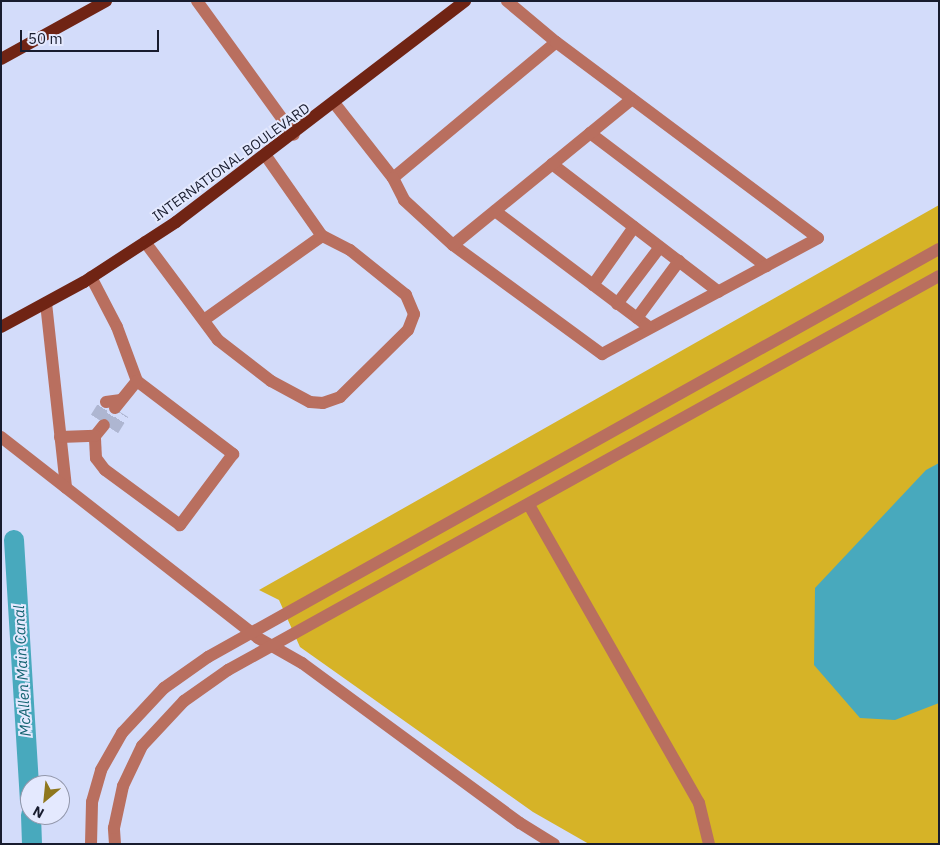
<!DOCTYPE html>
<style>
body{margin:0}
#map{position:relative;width:940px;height:845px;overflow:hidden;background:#d3dcfa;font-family:"IBM Plex Sans",sans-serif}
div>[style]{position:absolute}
.green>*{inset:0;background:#d6b327}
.water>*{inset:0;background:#48a9bd}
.canal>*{height:20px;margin:-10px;padding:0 10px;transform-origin:10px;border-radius:10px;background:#48a9bd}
.minor-tunnel>*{height:12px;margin-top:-6px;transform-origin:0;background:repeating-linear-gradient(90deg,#aeb6d1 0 12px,transparent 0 18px)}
.minor>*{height:12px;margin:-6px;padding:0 6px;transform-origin:6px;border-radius:6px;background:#b96f5f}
.major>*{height:12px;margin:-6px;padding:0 6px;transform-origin:6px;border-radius:6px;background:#702414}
span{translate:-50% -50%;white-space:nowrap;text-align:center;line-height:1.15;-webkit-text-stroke:4px #e4e9fe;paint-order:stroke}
.street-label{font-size:14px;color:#181c2e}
.water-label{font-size:15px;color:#136371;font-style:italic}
.frame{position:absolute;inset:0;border:2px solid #181c2e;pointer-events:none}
.north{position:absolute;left:20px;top:775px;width:50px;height:50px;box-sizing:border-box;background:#e4e9fe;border:1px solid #9297ab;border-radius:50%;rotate:208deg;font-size:14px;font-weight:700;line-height:20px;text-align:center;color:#181c2e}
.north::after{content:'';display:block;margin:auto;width:18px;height:22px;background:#8f771d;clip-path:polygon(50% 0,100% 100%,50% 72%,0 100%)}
.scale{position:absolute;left:20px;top:30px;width:139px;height:22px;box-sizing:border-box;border:2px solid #181c2e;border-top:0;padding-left:6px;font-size:15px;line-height:18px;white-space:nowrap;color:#181c2e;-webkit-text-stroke:4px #e4e9fe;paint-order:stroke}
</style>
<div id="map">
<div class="green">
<div style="clip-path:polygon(939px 205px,939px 844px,589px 844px,533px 812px,300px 647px,279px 600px,259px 590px)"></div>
</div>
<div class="water">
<div style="clip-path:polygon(939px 463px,939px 703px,895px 720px,860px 718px,814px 665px,815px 588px,926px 470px)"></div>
</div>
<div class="canal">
<div style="left:14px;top:540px;width:261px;rotate:86.5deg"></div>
<div style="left:31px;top:815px;width:29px;rotate:88deg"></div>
</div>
<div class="minor-tunnel">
<div style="left:96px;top:418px;width:19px;rotate:-58deg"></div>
<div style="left:104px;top:425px;width:20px;rotate:-57deg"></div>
<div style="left:113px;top:430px;width:19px;rotate:-58deg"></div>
</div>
<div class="minor">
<div style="left:197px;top:1px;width:165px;rotate:54.1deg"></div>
<div style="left:335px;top:104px;width:94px;rotate:51.9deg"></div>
<div style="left:393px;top:178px;width:212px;rotate:-39.8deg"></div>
<div style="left:556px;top:42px;width:64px;rotate:-140.1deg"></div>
<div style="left:590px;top:133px;width:221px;rotate:37.1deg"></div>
<div style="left:266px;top:156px;width:98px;rotate:55deg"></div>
<div style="left:552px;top:164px;width:210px;rotate:37.5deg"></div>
<div style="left:393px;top:178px;width:25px;rotate:63deg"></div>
<div style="left:404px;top:200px;width:67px;rotate:42.6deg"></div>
<div style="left:453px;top:245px;width:185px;rotate:36.2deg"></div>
<div style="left:602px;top:354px;width:245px;rotate:-28.2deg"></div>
<div style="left:818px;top:238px;width:327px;rotate:-143.2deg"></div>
<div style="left:495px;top:211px;width:194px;rotate:37deg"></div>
<div style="left:145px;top:242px;width:122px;rotate:53.3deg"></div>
<div style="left:218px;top:340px;width:67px;rotate:37.7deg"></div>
<div style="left:271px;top:381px;width:44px;rotate:28.3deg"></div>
<div style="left:310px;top:402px;width:13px;rotate:4deg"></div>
<div style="left:323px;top:403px;width:18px;rotate:-19deg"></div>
<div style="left:340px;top:397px;width:95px;rotate:-44.6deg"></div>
<div style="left:408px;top:330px;width:17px;rotate:-69deg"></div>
<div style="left:414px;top:314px;width:21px;rotate:-113deg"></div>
<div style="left:406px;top:295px;width:72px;rotate:-141.2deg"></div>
<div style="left:350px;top:250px;width:31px;rotate:-153deg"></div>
<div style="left:322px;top:236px;width:143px;rotate:144.6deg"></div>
<div style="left:453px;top:245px;width:231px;rotate:-39.2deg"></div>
<div style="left:91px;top:277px;width:56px;rotate:62.5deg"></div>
<div style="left:117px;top:327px;width:58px;rotate:69.7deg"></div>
<div style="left:137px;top:381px;width:121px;rotate:37.2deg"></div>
<div style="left:233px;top:454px;width:89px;rotate:126.7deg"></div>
<div style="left:180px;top:525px;width:93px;rotate:-143.7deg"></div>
<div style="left:105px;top:470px;width:15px;rotate:-127deg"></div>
<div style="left:96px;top:458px;width:22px;rotate:-93deg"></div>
<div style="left:95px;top:436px;width:14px;rotate:-51deg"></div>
<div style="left:593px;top:285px;width:71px;rotate:-54.7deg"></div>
<div style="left:46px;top:303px;width:186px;rotate:83.8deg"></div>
<div style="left:617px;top:304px;width:71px;rotate:-53deg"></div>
<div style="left:637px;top:318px;width:71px;rotate:-53.6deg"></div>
<div style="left:106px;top:402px;width:15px;rotate:-8deg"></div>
<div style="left:115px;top:408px;width:35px;rotate:-51deg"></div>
<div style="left:1px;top:437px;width:326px;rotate:38deg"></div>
<div style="left:258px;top:638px;width:51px;rotate:29.6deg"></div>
<div style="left:302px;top:663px;width:270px;rotate:36.3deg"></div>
<div style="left:520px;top:823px;width:40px;rotate:32deg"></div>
<div style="left:60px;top:437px;width:35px;rotate:-2deg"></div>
<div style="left:529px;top:505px;width:343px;rotate:60.3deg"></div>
<div style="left:699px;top:803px;width:42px;rotate:76.3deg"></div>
<div style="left:91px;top:844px;width:42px;rotate:-88.6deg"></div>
<div style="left:92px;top:802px;width:33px;rotate:-74deg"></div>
<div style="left:101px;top:770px;width:43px;rotate:-60.4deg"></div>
<div style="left:122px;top:733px;width:62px;rotate:-47deg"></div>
<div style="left:164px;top:688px;width:54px;rotate:-35.2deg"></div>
<div style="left:208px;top:657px;width:837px;rotate:-29.17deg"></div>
<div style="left:115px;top:844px;width:16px;rotate:-94deg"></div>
<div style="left:114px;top:828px;width:43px;rotate:-77.9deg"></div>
<div style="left:123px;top:786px;width:44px;rotate:-64.6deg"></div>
<div style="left:142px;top:746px;width:62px;rotate:-47deg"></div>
<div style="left:184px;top:701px;width:54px;rotate:-35.2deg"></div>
<div style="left:228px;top:670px;width:813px;rotate:-28.99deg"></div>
</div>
<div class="major">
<div style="left:1px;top:59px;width:120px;rotate:-28.9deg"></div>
<div style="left:1px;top:327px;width:94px;rotate:-28.5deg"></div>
<div style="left:84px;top:282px;width:110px;rotate:-33.1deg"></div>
<div style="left:176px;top:222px;width:364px;rotate:-37.4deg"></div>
</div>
<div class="street-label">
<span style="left:231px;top:162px;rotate:-36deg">INTERNATIONAL BOULEVARD</span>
</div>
<div class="water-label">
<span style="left:22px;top:671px;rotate:-93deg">McAllen Main Canal</span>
</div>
<div class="frame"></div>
<div class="north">N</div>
<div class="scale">50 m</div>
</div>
